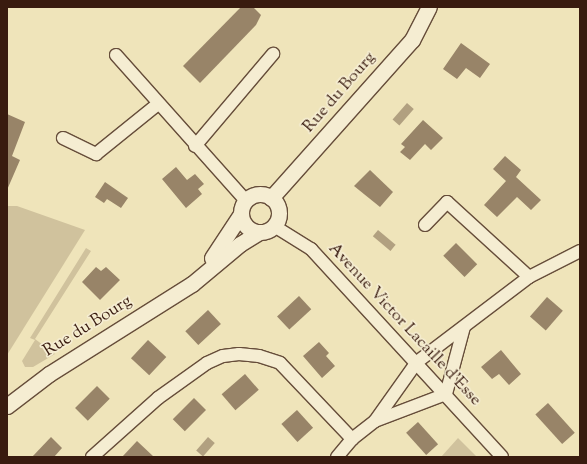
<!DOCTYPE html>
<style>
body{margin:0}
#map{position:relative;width:587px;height:464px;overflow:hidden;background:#efe4ba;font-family:"Sorts Mill Goudy",serif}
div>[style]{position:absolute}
.green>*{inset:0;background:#d0c29d}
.water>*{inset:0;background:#b1a080;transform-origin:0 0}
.building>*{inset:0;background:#988468;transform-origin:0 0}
.roads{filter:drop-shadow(1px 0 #664d3a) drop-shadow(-1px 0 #664d3a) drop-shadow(0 1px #664d3a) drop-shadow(0 -1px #664d3a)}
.minor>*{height:12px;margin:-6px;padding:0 6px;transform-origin:6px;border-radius:6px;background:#f5edd2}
.tertiary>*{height:15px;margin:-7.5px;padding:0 7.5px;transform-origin:7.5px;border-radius:7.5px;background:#f5edd2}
.tertiary>.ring{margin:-7.5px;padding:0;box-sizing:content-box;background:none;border:15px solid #f5edd2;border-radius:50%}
span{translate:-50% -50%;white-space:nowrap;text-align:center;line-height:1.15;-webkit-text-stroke:3.5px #f5edd2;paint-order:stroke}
.street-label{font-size:17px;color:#391b0f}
.frame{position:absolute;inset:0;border:8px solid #391b0f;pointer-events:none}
</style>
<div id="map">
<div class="green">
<div style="clip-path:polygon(7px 206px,17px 206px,85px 230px,7px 355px)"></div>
<div style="clip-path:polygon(86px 248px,91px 251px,35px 339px,55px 354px,33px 367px,25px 367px,22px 361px,35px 340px,30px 338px)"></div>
<div style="clip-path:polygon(458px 438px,477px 457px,441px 457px)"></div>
</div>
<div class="water">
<div style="left:407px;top:103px;width:9px;height:22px;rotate:41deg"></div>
<div style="left:378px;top:230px;width:23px;height:8px;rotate:40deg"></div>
<div style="left:208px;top:437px;width:9px;height:18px;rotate:41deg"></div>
</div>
<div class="building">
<div style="clip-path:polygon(241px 7px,253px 7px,261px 15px,256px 25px,200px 83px,183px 66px)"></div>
<div style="clip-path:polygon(461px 43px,490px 64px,480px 78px,466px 68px,457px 79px,443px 69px)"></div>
<div style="clip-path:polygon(7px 114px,25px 122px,12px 156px,20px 160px,7px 190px)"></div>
<div style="clip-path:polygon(423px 120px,443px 138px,431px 150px,425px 144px,410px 160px,400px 152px,405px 147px,401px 144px)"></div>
<div style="clip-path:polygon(505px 156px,521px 170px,516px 177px,541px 200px,531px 210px,517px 197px,497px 217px,484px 205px,506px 181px,493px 169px)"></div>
<div style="clip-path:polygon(176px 167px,187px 180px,195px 174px,204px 184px,198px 189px,202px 194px,186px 208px,162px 179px)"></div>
<div style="clip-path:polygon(370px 170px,393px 192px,380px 207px,354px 186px)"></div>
<div style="clip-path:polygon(105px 182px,128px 198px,121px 208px,107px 199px,104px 203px,95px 197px)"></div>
<div style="left:456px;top:243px;width:30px;height:18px;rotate:45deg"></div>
<div style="clip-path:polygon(96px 267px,101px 271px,106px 267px,120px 280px,100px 300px,82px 282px)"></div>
<div style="left:299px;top:296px;width:18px;height:30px;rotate:47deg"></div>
<div style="left:547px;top:297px;width:21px;height:26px;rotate:41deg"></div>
<div style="left:208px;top:310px;width:19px;height:31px;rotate:47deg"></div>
<div style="left:148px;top:340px;width:25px;height:25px;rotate:43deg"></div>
<div style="clip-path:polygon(319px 342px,329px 353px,326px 356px,335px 366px,322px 378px,303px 356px)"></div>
<div style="clip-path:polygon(501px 350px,521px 374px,509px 385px,499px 374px,492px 379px,481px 367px)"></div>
<div style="left:245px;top:374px;width:21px;height:31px;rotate:49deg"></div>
<div style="left:97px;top:386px;width:18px;height:31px;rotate:45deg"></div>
<div style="left:194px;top:398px;width:17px;height:30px;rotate:45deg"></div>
<div style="left:548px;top:403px;width:40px;height:17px;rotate:48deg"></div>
<div style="left:297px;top:410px;width:24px;height:21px;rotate:48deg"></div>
<div style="left:418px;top:422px;width:30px;height:16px;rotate:48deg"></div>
<div style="clip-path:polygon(51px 437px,62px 448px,54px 457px,32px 457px)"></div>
<div style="clip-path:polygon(137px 441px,154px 457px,122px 457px)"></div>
</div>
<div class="roads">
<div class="minor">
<div style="left:116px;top:55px;width:195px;rotate:48.3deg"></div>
<div style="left:63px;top:138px;width:37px;rotate:26deg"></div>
<div style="left:96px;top:154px;width:80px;rotate:-38.9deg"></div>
<div style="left:195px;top:146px;width:121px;rotate:-49.7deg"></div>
<div style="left:425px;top:225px;width:32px;rotate:-46deg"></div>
<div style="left:447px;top:202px;width:111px;rotate:42.4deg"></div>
<div style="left:274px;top:226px;width:44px;rotate:31.9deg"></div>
<div style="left:311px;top:249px;width:282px;rotate:47.4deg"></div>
<div style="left:446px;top:394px;width:69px;rotate:-75deg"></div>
<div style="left:375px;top:421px;width:76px;rotate:-20.8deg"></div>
<div style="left:92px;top:457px;width:89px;rotate:-41.8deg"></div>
<div style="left:158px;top:398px;width:60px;rotate:-35.5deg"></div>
<div style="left:207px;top:363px;width:17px;rotate:-24deg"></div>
<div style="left:223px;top:356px;width:16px;rotate:-7deg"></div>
<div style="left:239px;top:354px;width:20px;rotate:6deg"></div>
<div style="left:259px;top:356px;width:22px;rotate:18deg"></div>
<div style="left:280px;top:363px;width:105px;rotate:46.5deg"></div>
<div style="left:337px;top:457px;width:23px;rotate:-50deg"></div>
<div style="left:352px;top:439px;width:29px;rotate:-38deg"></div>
<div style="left:375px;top:421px;width:72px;rotate:-54.6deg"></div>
<div style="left:417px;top:362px;width:141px;rotate:-37.2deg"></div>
<div style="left:529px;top:277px;width:57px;rotate:-27deg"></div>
</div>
<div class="tertiary">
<div class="ring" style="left:241px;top:194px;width:23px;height:23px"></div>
<div style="left:271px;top:198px;width:212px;rotate:-48.3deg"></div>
<div style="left:412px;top:40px;width:37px;rotate:-63deg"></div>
<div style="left:212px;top:258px;width:53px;rotate:-56.6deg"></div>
<div style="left:7px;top:406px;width:53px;rotate:-37.3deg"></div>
<div style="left:49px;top:374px;width:169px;rotate:-32.2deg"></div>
<div style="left:192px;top:284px;width:62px;rotate:-39.8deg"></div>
<div style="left:240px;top:244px;width:22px;rotate:-32deg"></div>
</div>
</div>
<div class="street-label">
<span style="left:340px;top:93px;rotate:-49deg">Rue du Bourg</span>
<span style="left:404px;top:325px;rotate:47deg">Avenue Victor Lacaille d'Esse</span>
<span style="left:88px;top:327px;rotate:-32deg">Rue du Bourg</span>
</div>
<div class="frame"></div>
</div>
